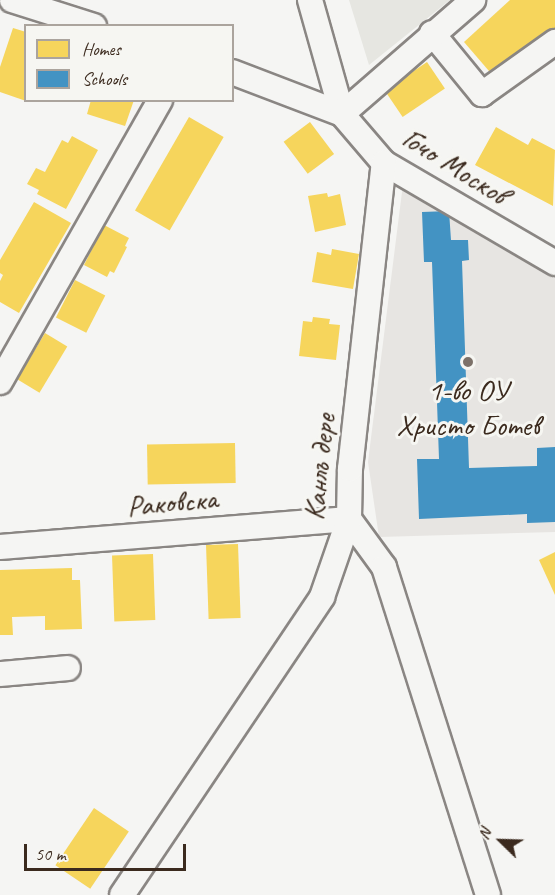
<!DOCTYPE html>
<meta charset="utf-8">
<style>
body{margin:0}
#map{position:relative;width:555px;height:895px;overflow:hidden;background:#f5f5f3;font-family:Caveat,sans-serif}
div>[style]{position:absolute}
.built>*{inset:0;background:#e7e5e2}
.green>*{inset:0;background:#e6e6e1}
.homes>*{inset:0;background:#f6d55c;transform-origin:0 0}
.schools>*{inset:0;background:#4393c3}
.roads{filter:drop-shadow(2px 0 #8a8683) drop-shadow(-2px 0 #8a8683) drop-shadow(0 2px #8a8683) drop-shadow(0 -2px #8a8683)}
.minor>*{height:24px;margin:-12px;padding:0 12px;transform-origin:12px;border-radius:12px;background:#f5f5f3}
.dots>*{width:16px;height:16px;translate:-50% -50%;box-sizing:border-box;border:3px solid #f6f6f2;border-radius:50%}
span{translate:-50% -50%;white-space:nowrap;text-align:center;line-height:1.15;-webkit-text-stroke:6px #f6f6f2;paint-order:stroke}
.street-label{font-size:30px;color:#3b2a1e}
.poi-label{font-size:30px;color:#3b2a1e}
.legend{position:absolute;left:24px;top:24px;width:210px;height:78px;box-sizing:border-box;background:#f6f6f2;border:2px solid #aba49d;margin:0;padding:8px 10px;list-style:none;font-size:18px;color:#3b2a1e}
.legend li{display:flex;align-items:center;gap:12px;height:30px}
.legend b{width:30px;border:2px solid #aba49d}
.north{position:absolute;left:471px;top:811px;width:60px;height:60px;-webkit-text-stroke:4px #f6f6f2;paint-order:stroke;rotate:293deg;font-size:16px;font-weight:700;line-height:24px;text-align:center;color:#3b2a1e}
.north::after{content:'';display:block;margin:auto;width:21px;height:27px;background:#3b2a1e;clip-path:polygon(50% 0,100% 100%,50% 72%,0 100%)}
.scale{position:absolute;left:24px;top:844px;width:162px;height:27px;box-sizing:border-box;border:3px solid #3b2a1e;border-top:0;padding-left:8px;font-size:18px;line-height:21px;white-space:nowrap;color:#3b2a1e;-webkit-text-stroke:4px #f6f6f2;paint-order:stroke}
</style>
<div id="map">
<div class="built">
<div style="clip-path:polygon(404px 176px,555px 262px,555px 532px,379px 537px,368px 462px)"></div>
</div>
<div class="green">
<div style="clip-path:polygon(349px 0,450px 0,369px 65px)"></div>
</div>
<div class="homes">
<div style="clip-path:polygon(510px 0,555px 0,555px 29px,495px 78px,464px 42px)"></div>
<div style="clip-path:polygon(13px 28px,26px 32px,26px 101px,0 92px,0 67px)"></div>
<div style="left:427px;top:62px;width:32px;height:51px;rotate:56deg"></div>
<div style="clip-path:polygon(91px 100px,134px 100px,125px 126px,87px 114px)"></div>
<div style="left:189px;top:117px;width:40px;height:108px;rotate:30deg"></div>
<div style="left:310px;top:122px;width:40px;height:33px;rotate:53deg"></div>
<div style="clip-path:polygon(496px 127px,528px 145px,532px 138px,555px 150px,553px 206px,475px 165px)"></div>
<div style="clip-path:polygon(72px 136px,98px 150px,66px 209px,37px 194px,39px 190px,27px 184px,36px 168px,45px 172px,62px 140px,68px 143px)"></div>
<div style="clip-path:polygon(327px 193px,328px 197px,340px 194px,346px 225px,315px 232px,308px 196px)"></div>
<div style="clip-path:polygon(34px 202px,71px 223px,19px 313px,0 302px,0 281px,3px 275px,0 273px,0 260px)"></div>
<div style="clip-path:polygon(104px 225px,129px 238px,125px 246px,127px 247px,114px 273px,110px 271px,107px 277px,84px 265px)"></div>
<div style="clip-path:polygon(332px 249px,359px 254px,353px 289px,312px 282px,317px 252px,331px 255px)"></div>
<div style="left:75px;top:280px;width:34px;height:42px;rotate:27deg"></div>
<div style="clip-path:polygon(313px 317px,330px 319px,329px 324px,340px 325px,336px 360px,299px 356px,303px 321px,312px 322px)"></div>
<div style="left:45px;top:333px;width:26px;height:54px;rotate:31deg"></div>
<div style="left:235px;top:443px;width:40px;height:88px;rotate:89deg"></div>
<div style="left:238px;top:544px;width:74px;height:32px;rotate:88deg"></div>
<div style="clip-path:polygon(555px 552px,555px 595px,539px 560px)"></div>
<div style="left:153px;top:554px;width:66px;height:41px;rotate:88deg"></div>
<div style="clip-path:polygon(72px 568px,72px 580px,80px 580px,82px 629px,45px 630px,45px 616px,12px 617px,13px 635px,0 635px,0 570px)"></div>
<div style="left:94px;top:808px;width:42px;height:69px;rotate:34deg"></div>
</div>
<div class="schools">
<div style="clip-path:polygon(449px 211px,451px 240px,468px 240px,469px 260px,462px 261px,469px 468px,537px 466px,537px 448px,555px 447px,555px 522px,527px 523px,527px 514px,419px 519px,417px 459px,439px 459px,432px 262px,424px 262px,422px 212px)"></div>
</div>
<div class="roads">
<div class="minor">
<div style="left:12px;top:0;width:86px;rotate:17.6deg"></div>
<div style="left:310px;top:0;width:118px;rotate:74.3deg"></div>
<div style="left:342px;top:114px;width:65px;rotate:49.4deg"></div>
<div style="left:384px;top:163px;width:198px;rotate:30.3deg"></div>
<div style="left:432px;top:33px;width:79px;rotate:50.7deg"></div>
<div style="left:482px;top:94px;width:90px;rotate:-35.5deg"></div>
<div style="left:232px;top:72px;width:118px;rotate:20.9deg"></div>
<div style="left:342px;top:114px;width:174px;rotate:-41deg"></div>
<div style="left:0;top:382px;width:324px;rotate:-60.4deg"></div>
<div style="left:0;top:547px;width:350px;rotate:-4.6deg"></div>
<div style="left:349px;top:519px;width:59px;rotate:53.9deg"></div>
<div style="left:384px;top:567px;width:344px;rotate:72.4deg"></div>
<div style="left:0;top:674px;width:68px;rotate:-5deg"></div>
<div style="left:122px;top:895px;width:359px;rotate:-56.1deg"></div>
<div style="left:322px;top:597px;width:83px;rotate:-70.9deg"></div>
<div style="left:349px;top:519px;width:50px;rotate:-88.9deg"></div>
<div style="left:350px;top:469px;width:308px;rotate:-83.7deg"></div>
</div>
</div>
<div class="dots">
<div style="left:468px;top:362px;background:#7c7169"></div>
</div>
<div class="street-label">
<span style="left:455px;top:166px;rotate:32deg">Гочо Москов</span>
<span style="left:319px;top:467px;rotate:-84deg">Канлъ дере</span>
<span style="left:172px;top:502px;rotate:-5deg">Раковска</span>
</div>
<div class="poi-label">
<span style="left:468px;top:407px">1-во ОУ<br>Христо Ботев</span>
</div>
<ul class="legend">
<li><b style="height:16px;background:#f6d55c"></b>Homes</li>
<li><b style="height:16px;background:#4393c3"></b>Schools</li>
</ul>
<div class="north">N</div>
<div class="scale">50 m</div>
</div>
